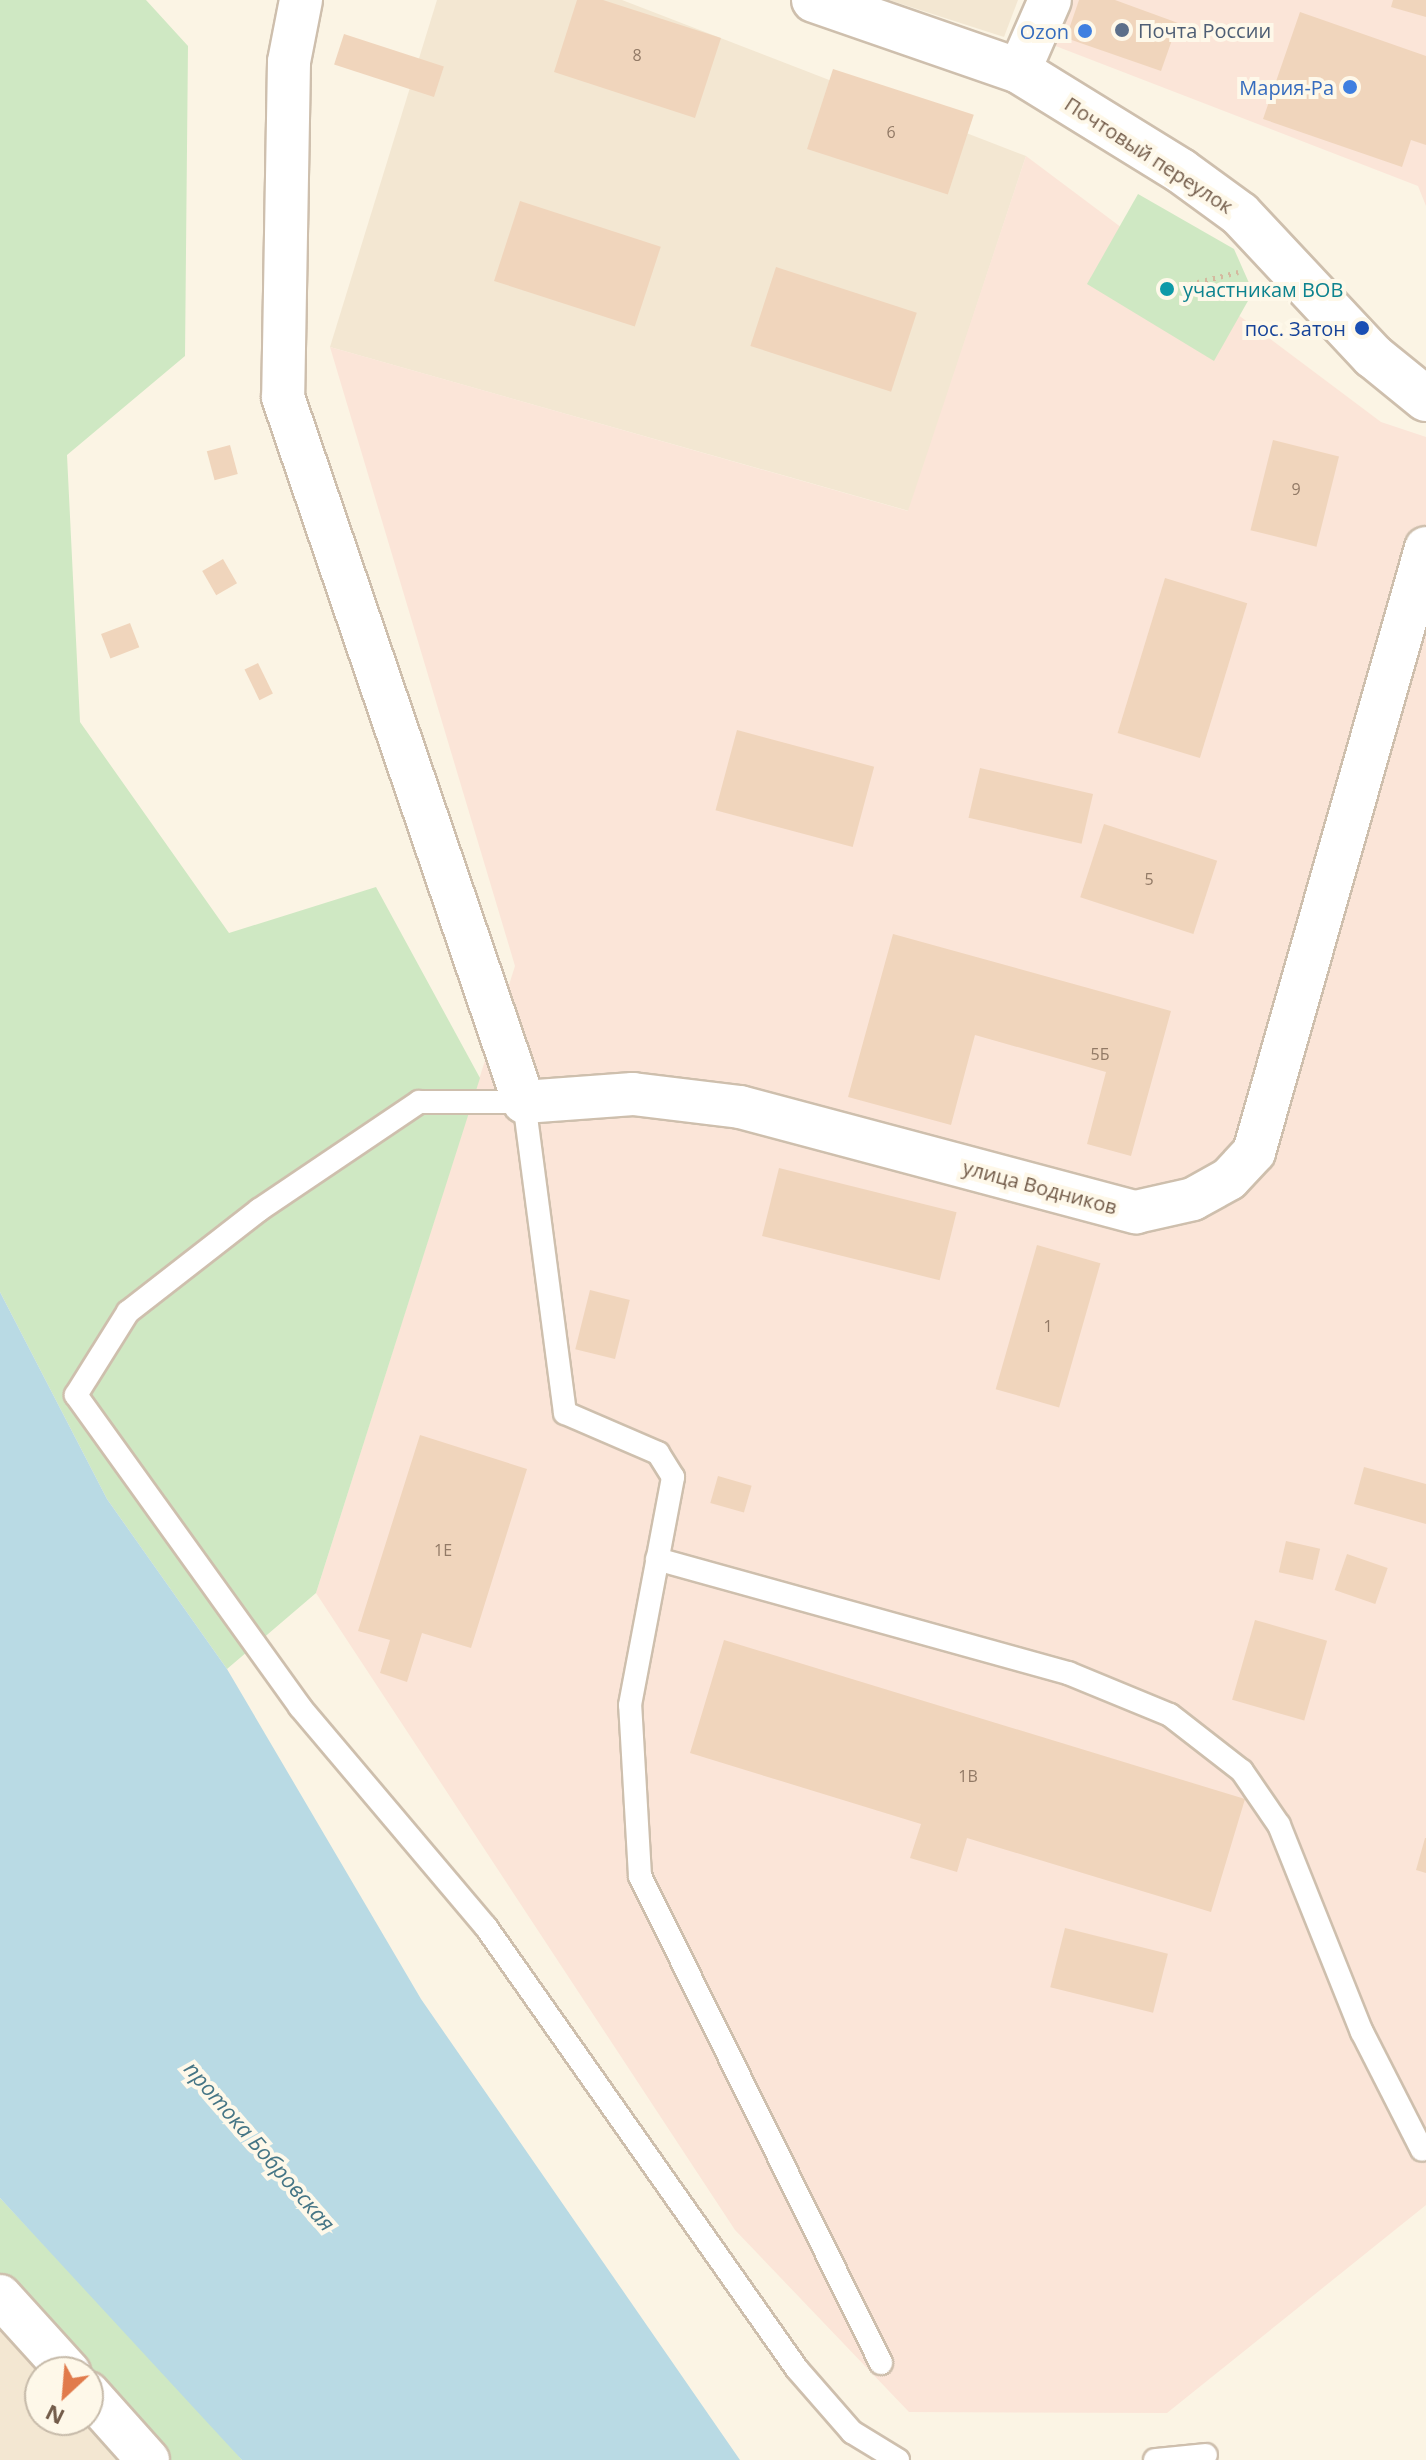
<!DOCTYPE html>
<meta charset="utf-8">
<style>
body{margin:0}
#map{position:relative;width:1426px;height:2460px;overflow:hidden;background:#fbf4e4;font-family:"Open Sans",sans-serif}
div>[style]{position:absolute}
.residential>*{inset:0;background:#f3e7d2}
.commercial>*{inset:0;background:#fbe5d8}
.green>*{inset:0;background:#cfe8c3}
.water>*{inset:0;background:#b9dae4}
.building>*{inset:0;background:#f0d5bc;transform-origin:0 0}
.path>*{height:5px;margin-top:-2.5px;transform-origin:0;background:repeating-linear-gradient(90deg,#d4b99f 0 2px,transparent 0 8px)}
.roads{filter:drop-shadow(2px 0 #cebfad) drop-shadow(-2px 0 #cebfad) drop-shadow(0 2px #cebfad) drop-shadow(0 -2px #cebfad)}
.lane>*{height:22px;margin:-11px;padding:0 11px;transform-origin:11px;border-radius:11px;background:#fff}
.street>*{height:42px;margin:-21px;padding:0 21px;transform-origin:21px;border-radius:21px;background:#fff}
.secondary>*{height:44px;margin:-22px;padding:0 22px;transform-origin:22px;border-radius:22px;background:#fff}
.dots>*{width:22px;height:22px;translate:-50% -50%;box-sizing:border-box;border:4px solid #fef8e9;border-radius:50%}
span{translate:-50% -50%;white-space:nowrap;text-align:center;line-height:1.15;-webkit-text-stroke:8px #fef8e9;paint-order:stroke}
.number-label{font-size:16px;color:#927a66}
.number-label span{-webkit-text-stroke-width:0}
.service-label{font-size:20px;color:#4e5e75}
.left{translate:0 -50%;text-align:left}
.shop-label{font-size:20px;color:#366cbe}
.right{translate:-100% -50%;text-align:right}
.street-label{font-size:20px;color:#735c4a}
.culture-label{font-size:20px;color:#0d838f}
.transit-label{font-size:20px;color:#164399}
.water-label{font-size:22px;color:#457585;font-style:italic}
.north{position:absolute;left:24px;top:2356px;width:80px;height:80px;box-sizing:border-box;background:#fef8e9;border:2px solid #c6baa9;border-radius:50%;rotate:206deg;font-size:22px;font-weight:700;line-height:32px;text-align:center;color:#735c4a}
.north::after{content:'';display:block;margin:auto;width:28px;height:36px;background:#e17b4c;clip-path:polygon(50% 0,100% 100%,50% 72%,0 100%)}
</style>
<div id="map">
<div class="residential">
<div style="clip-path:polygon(437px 0,622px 0,1026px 156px,909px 511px,330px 347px)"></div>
<div style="clip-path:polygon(889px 0,1018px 0,1004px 37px)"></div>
<div style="clip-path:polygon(0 2328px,40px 2374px,40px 2420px,81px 2420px,116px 2460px,0 2460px)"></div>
</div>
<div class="commercial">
<div style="clip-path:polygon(1070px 0,1426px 0,1426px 206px,1418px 186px,1053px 45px)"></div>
<div style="clip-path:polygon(1026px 156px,1381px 422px,1426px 437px,1426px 2205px,1167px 2413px,909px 2412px,735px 2230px,316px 1593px,515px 966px,330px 347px,908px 511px)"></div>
</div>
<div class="green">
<div style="clip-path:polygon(0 0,146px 0,188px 46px,185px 356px,67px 455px,80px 722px,229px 933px,376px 887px,480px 1078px,316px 1593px,227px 1669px,107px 1499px,0 1292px)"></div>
<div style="clip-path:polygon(1138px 194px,1234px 249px,1253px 292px,1214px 361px,1087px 284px)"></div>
<div style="clip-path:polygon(0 2198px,207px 2418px,242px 2460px,116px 2460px,81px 2420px,88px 2420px,88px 2372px,40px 2374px,0 2328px)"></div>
</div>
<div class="water">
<div style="clip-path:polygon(0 1292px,107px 1499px,227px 1669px,421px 1999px,740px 2460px,242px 2460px,0 2198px)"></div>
</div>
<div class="building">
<div style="clip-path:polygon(577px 0,603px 0,721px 38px,695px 118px,554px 72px)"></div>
<div style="clip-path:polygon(1079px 0,1115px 0,1178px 23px,1161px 71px,1066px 38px)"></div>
<div style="clip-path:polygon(1393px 0,1426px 0,1426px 17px,1391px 7px)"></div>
<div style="clip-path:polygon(1300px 12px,1426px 56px,1426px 145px,1411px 140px,1402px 167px,1263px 119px)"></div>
<div style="left:344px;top:34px;width:105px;height:32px;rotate:18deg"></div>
<div style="left:833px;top:69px;width:148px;height:84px;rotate:18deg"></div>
<div style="left:520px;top:201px;width:148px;height:84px;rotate:18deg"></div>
<div style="left:776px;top:267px;width:148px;height:83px;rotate:18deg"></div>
<div style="left:1273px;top:440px;width:68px;height:93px;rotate:14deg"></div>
<div style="left:230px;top:445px;width:30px;height:24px;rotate:75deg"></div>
<div style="left:223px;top:559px;width:28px;height:24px;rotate:60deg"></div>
<div style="left:1165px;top:578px;width:86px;height:162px;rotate:17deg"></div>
<div style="left:130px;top:623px;width:26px;height:31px;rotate:69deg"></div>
<div style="left:258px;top:663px;width:34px;height:15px;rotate:64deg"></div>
<div style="left:737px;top:730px;width:142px;height:83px;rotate:15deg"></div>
<div style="left:980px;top:768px;width:116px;height:51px;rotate:13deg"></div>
<div style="left:1104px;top:824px;width:119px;height:77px;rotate:18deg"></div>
<div style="clip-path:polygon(893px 934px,1171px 1011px,1131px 1156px,1087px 1144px,1106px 1072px,975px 1035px,951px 1125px,848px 1097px)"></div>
<div style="left:779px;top:1168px;width:183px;height:70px;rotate:14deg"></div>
<div style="left:1037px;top:1245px;width:66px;height:150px;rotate:16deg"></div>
<div style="left:590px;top:1290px;width:41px;height:61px;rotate:14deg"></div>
<div style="clip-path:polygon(420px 1435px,527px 1469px,471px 1648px,422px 1633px,407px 1682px,380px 1673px,390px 1640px,358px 1631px)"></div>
<div style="clip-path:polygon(1364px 1467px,1426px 1484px,1426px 1524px,1354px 1504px)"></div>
<div style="left:718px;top:1476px;width:35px;height:28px;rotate:16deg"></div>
<div style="left:1286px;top:1541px;width:35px;height:32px;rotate:13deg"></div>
<div style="left:1347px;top:1554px;width:43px;height:38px;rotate:19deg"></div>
<div style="left:1255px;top:1620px;width:75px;height:83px;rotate:16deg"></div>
<div style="clip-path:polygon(724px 1640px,1245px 1799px,1211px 1912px,967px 1838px,957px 1872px,910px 1858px,921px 1824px,690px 1753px)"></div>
<div style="clip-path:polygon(1425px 1838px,1426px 1838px,1426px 1873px,1416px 1870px)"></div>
<div style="left:1065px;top:1928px;width:106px;height:61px;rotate:14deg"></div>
</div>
<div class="path">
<div style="left:1182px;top:286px;width:58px;rotate:-14deg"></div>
</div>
<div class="roads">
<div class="lane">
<div style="left:657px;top:1559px;width:427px;rotate:15.5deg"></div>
<div style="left:1068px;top:1673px;width:110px;rotate:22.4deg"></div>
<div style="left:1170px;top:1715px;width:91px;rotate:37.9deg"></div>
<div style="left:1242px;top:1771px;width:65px;rotate:55.6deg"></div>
<div style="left:1279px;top:1825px;width:223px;rotate:68.2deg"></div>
<div style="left:1362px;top:2032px;width:132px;rotate:63deg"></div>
<div style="left:881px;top:2363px;width:543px;rotate:-116.33deg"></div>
<div style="left:640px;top:1876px;width:171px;rotate:-93.3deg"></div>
<div style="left:630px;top:1705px;width:232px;rotate:-79.3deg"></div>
<div style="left:673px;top:1477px;width:28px;rotate:-122deg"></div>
<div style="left:658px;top:1453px;width:101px;rotate:-156.7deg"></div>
<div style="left:565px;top:1413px;width:314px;rotate:-97.5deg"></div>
<div style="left:524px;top:1102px;width:105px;rotate:180deg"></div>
<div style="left:419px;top:1102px;width:193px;rotate:146deg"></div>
<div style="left:259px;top:1210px;width:166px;rotate:142.1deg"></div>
<div style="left:128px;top:1312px;width:98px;rotate:122.1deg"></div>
<div style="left:76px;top:1395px;width:384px;rotate:54.3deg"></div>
<div style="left:300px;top:1707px;width:288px;rotate:49.8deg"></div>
<div style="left:486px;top:1927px;width:540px;rotate:54.87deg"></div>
<div style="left:797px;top:2369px;width:84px;rotate:48.9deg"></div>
<div style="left:852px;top:2432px;width:54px;rotate:31.3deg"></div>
<div style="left:1155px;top:2460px;width:51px;rotate:-5.6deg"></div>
</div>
<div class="street">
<div style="left:301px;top:0;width:63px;rotate:101deg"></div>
<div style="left:289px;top:62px;width:335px;rotate:91deg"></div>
<div style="left:283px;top:397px;width:745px;rotate:71.13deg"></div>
<div style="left:524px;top:1102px;width:109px;rotate:-4.2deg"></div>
<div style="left:633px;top:1094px;width:108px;rotate:6.9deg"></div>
<div style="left:740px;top:1107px;width:410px;rotate:14.9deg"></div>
<div style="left:1136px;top:1212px;width:58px;rotate:-12.8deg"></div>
<div style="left:1193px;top:1199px;width:41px;rotate:-29.1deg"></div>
<div style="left:1229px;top:1179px;width:37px;rotate:-47deg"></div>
<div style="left:1254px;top:1152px;width:628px;rotate:-74.1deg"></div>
<div style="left:1019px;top:71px;width:77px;rotate:-66.4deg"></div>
<div style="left:0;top:2296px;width:103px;rotate:47.8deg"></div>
<div style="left:88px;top:2393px;width:90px;rotate:48.2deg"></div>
</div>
<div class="secondary">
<div style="left:814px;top:0;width:217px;rotate:19.1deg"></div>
<div style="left:1019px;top:71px;width:190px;rotate:31.7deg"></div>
<div style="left:1181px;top:171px;width:73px;rotate:36.1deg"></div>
<div style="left:1240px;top:214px;width:195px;rotate:46.9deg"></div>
<div style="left:1373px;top:356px;width:68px;rotate:39.1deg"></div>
</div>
</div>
<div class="dots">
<div style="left:1122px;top:30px;background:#5c6f8a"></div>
<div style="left:1085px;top:31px;background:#3f7fe0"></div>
<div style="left:1350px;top:87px;background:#3f7fe0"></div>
<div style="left:1167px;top:289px;background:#0f9aa8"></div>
<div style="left:1362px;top:328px;background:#1a4fb4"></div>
</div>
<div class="number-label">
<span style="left:637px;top:55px">8</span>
<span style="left:891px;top:132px">6</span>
<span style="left:1296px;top:489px">9</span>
<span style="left:1149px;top:879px">5</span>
<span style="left:1100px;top:1054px">5Б</span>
<span style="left:1048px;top:1326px">1</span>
<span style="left:443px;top:1550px">1Е</span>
<span style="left:968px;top:1776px">1В</span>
</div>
<div class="service-label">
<span class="left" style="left:1138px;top:30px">Почта России</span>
</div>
<div class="shop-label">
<span class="right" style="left:1069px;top:31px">Ozon</span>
<span class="right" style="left:1334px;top:87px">Мария-Ра</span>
</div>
<div class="street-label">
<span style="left:1149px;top:155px;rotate:33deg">Почтовый переулок</span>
<span style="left:1040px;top:1187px;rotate:15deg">улица Водников</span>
</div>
<div class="culture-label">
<span class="left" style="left:1183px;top:289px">участникам ВОВ</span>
</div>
<div class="transit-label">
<span class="right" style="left:1346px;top:328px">пос. Затон</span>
</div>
<div class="water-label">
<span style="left:260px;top:2146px;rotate:49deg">протока Бобровская</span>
</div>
<div class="north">N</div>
</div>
